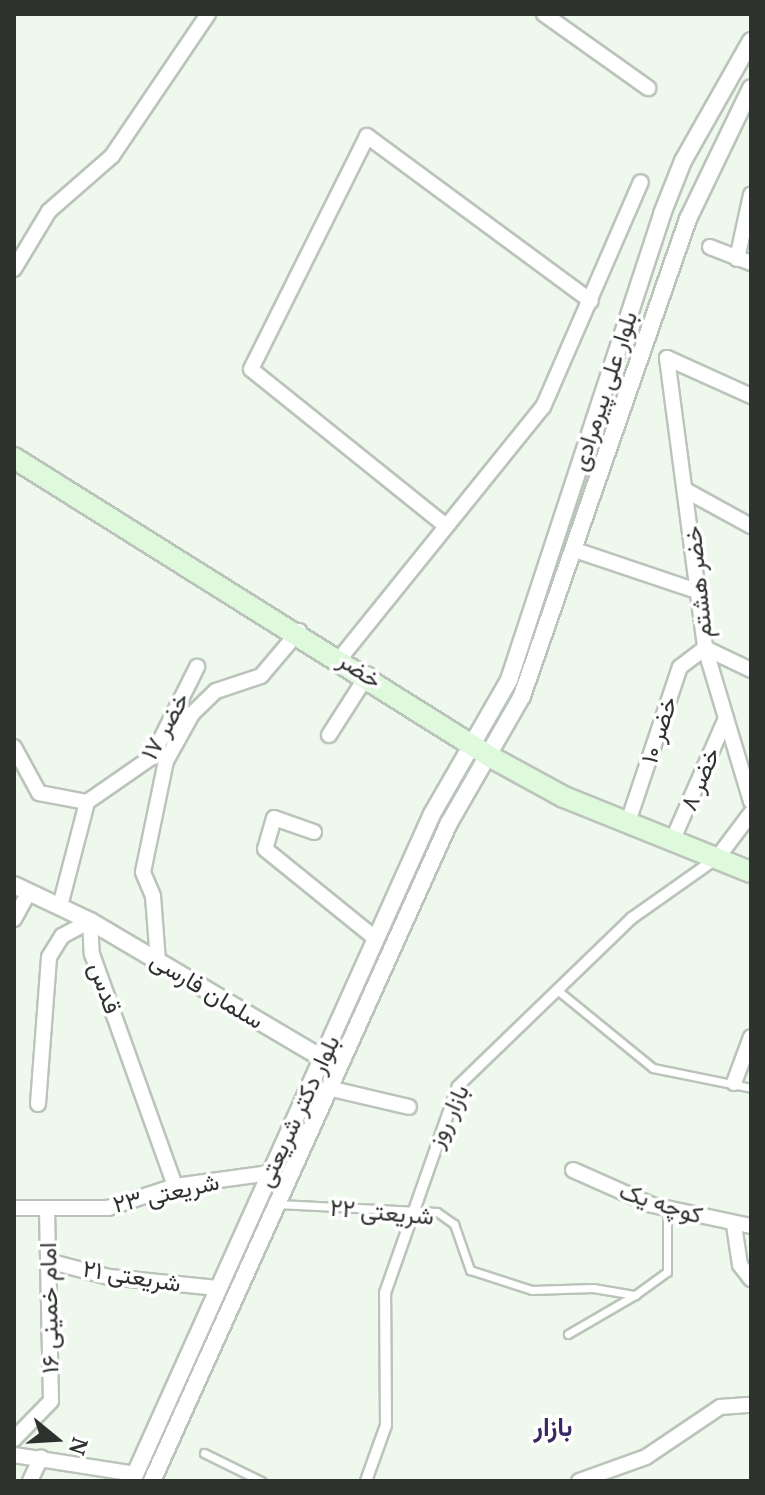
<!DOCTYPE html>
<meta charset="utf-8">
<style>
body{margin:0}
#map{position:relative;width:765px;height:1495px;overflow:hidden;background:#eef8ed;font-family:"PT Serif",Vazirmatn,serif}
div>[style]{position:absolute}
.roads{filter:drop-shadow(2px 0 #bbc4ba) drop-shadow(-2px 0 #bbc4ba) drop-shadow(0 2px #bbc4ba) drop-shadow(0 -2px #bbc4ba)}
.service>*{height:7px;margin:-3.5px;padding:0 3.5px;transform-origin:3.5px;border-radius:3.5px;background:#fff}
.pedestrian>*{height:10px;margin:-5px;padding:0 5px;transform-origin:5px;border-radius:5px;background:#fff}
.minor>*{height:14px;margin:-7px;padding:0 7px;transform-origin:7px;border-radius:7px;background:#fff}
.tertiary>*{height:16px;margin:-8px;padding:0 8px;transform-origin:8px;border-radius:8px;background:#fff}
.secondary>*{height:20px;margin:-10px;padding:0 10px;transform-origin:10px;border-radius:10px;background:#dff9dd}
span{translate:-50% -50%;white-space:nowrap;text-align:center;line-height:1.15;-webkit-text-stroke:7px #fff;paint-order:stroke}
.street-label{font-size:24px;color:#2e322e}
.neighbourhood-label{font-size:26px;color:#372762;font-weight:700}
.frame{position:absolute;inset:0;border:16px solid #2e322e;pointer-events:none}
.north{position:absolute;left:16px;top:1399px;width:80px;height:80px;-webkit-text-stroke:6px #fff;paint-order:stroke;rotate:108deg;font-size:22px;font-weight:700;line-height:32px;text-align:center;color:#2e322e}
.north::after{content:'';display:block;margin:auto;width:28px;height:36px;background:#2e322e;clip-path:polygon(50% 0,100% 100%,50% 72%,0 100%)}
</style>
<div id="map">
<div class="roads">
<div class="service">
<div style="left:556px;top:989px;width:125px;rotate:39.2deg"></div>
<div style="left:653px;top:1068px;width:100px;rotate:11.5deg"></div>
<div style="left:278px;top:1204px;width:159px;rotate:2.9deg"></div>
<div style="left:437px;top:1212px;width:21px;rotate:35deg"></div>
<div style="left:454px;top:1224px;width:49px;rotate:70.8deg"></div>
<div style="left:470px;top:1270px;width:65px;rotate:17.9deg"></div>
<div style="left:532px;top:1290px;width:61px;rotate:-1.9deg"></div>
<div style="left:593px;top:1288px;width:43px;rotate:9.5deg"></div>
<div style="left:635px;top:1295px;width:39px;rotate:-36deg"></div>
<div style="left:667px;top:1272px;width:64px;rotate:-90deg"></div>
<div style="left:568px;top:1334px;width:78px;rotate:-30.2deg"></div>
<div style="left:204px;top:1453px;width:64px;rotate:26.2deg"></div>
</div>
<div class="pedestrian">
<div style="left:366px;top:1481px;width:59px;rotate:-70.3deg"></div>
<div style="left:386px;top:1425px;width:132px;rotate:-90.4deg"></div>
<div style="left:385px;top:1293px;width:219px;rotate:-70.6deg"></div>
<div style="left:458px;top:1086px;width:242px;rotate:-44deg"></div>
<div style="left:632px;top:918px;width:104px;rotate:-35.2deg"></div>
</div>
<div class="minor">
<div style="left:544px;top:14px;width:128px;rotate:35.4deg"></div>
<div style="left:710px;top:247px;width:44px;rotate:21.3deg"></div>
<div style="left:737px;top:259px;width:66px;rotate:-77.7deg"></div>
<div style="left:14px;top:269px;width:68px;rotate:-58.9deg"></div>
<div style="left:49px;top:211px;width:84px;rotate:-41.1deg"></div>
<div style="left:112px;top:156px;width:171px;rotate:-55.9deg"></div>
<div style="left:667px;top:358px;width:292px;rotate:82.5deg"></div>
<div style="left:705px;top:648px;width:160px;rotate:73.3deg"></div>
<div style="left:667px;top:358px;width:92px;rotate:24.3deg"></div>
<div style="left:687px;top:491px;width:73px;rotate:28.7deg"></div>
<div style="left:446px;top:526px;width:250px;rotate:-141.2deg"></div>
<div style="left:251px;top:369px;width:260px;rotate:-63.5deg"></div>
<div style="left:367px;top:136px;width:278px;rotate:36.4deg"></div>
<div style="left:575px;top:550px;width:132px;rotate:18.6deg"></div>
<div style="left:341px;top:657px;width:321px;rotate:-51.1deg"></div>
<div style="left:543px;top:407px;width:245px;rotate:-66.5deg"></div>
<div style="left:329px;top:735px;width:72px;rotate:-57.4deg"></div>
<div style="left:14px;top:747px;width:52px;rotate:61.5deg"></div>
<div style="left:39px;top:793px;width:49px;rotate:10.6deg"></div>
<div style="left:87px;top:802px;width:79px;rotate:-34.7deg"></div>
<div style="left:152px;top:757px;width:101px;rotate:-63.4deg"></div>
<div style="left:628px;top:822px;width:163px;rotate:-71.5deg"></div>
<div style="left:680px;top:667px;width:31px;rotate:-37deg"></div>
<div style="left:705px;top:648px;width:51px;rotate:25.6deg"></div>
<div style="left:314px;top:832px;width:42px;rotate:-160.7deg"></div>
<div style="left:274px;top:818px;width:32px;rotate:106deg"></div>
<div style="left:265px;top:849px;width:141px;rotate:39deg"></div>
<div style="left:673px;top:839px;width:132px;rotate:-66.3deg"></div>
<div style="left:718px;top:857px;width:55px;rotate:-53.1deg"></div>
<div style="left:60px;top:906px;width:107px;rotate:-75.4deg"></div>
<div style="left:14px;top:919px;width:31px;rotate:-61deg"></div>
<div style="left:158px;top:961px;width:65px;rotate:-94.4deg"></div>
<div style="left:153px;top:896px;width:26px;rotate:-113deg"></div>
<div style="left:143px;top:872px;width:113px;rotate:-78.3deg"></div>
<div style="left:166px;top:761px;width:54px;rotate:-61deg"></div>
<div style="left:192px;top:714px;width:33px;rotate:-44deg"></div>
<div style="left:216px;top:691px;width:47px;rotate:-18.4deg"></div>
<div style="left:261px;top:676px;width:59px;rotate:-49.8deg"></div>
<div style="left:734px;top:1083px;width:49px;rotate:-69.7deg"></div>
<div style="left:328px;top:1088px;width:83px;rotate:13.2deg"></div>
<div style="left:38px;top:1104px;width:147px;rotate:-85.7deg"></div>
<div style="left:49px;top:957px;width:25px;rotate:-58deg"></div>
<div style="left:62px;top:936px;width:32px;rotate:-28deg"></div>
<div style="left:90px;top:921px;width:33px;rotate:87deg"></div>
<div style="left:92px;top:954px;width:246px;rotate:70.3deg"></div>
<div style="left:573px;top:1170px;width:86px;rotate:23.9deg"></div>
<div style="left:652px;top:1205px;width:101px;rotate:12deg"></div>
<div style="left:14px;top:1208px;width:94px"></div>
<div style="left:108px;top:1208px;width:71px;rotate:-18.2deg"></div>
<div style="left:175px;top:1186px;width:96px;rotate:-7.8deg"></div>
<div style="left:734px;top:1225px;width:40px;rotate:81.5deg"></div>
<div style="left:740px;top:1265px;width:18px;rotate:52deg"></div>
<div style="left:48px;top:1261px;width:63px;rotate:14.7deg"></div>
<div style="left:109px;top:1277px;width:109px;rotate:5.8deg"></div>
<div style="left:14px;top:1439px;width:53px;rotate:-45.8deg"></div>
<div style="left:51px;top:1401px;width:191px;rotate:-91.2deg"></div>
<div style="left:14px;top:1455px;width:123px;rotate:8.9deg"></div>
<div style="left:30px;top:1481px;width:26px;rotate:-65deg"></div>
<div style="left:579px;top:1481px;width:71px;rotate:-19.7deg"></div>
<div style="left:646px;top:1457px;width:89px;rotate:-34deg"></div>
<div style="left:720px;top:1407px;width:31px;rotate:-4deg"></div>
</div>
<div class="tertiary">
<div style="left:14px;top:885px;width:84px;rotate:25.3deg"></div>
<div style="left:90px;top:921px;width:271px;rotate:30.6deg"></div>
<div style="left:132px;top:1481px;width:731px;rotate:-65.78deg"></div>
<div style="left:432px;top:814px;width:155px;rotate:-60.1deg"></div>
<div style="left:509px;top:680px;width:490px;rotate:-71.8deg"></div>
<div style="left:662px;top:214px;width:57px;rotate:-68.4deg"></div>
<div style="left:683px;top:161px;width:138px;rotate:-60.5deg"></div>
<div style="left:152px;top:1481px;width:722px;rotate:-65.71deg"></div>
<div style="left:449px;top:823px;width:146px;rotate:-60.1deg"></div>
<div style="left:522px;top:696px;width:505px;rotate:-70.81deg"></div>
<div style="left:688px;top:219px;width:145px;rotate:-64.3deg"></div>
</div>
<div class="secondary">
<div style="left:14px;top:458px;width:561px;rotate:32.1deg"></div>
<div style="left:489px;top:756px;width:85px;rotate:28.7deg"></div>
<div style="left:564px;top:797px;width:201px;rotate:21.9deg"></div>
</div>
</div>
<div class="street-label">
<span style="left:604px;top:391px;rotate:-72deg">بلوار علی پیرمرادی</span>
<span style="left:698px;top:582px;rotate:-96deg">خضر هشتم</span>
<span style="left:360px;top:670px;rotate:33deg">خضر</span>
<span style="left:165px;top:726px;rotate:-61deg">خضر ۱۷</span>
<span style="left:659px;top:730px;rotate:-72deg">خضر ۱۰</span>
<span style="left:700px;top:779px;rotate:-67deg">خضر ۸</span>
<span style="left:105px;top:988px;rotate:71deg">قدس</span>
<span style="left:207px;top:990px;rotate:31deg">سلمان فارسی</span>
<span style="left:298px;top:1111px;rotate:-65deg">بلوار دکتر شریعتی</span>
<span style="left:448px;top:1116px;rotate:-65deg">بازار روز</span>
<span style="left:166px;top:1193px;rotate:-13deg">شریعتی ۲۳</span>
<span style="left:661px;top:1203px;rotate:18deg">کوچه یک</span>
<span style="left:382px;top:1212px;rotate:5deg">شریعتی ۲۲</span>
<span style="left:132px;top:1276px;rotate:9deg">شریعتی ۲۱</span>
<span style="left:49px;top:1308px;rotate:-91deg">امام خمینی ۱۶</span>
</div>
<div class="neighbourhood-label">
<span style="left:553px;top:1427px">بازار</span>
</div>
<div class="frame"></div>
<div class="north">N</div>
</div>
